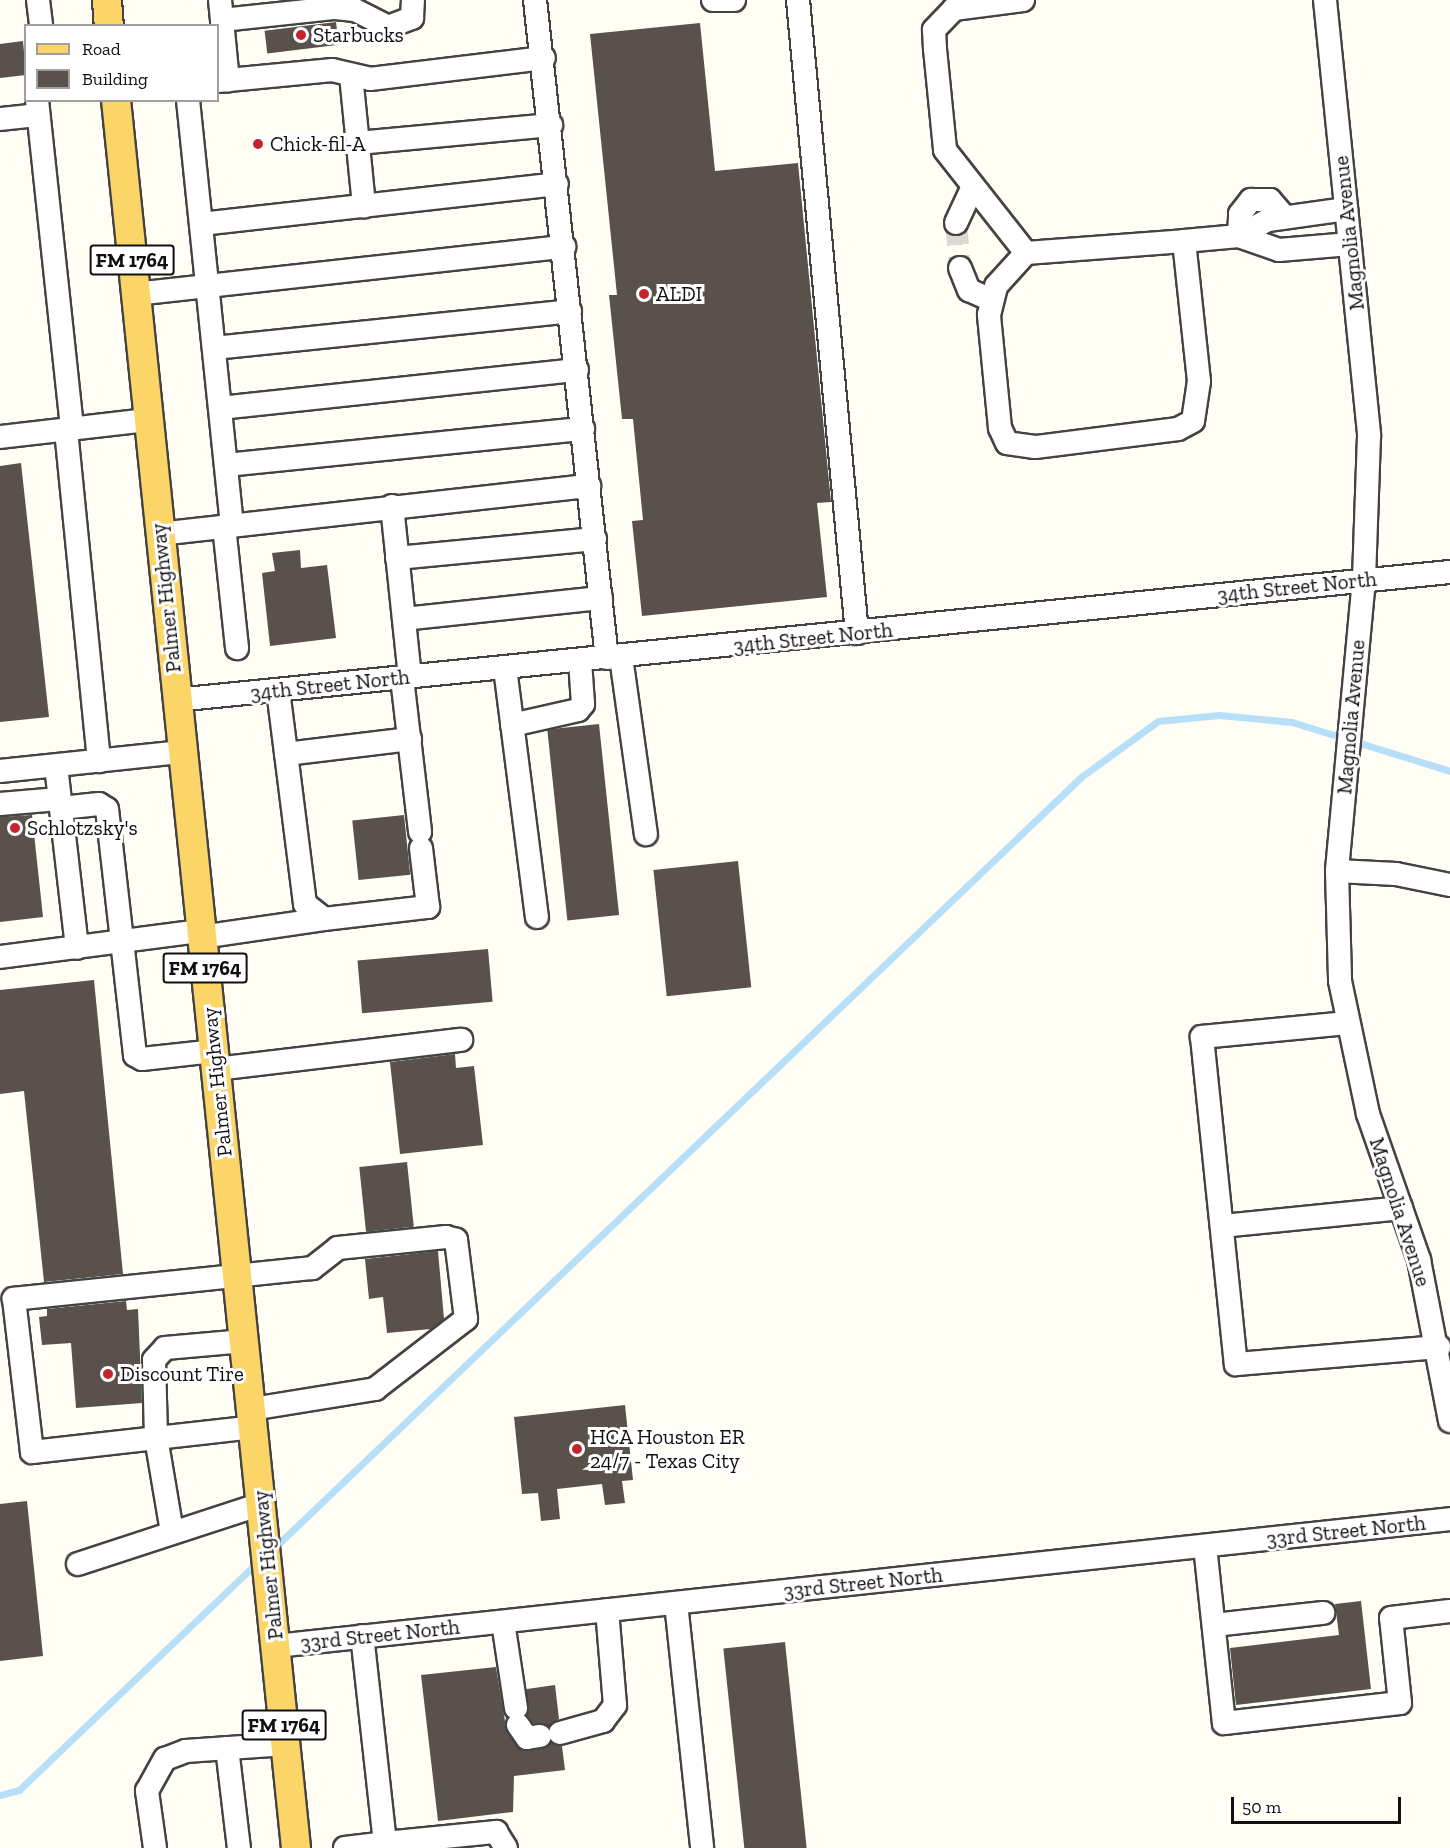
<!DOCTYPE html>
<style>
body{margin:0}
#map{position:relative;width:1450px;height:1848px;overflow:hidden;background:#fffdf4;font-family:"Zilla Slab",serif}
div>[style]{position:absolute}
.stream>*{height:7px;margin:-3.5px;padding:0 3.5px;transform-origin:3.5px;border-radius:3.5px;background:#b7e0f8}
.building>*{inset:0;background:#5a514c;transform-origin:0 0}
.minor-tunnel>*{height:22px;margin-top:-11px;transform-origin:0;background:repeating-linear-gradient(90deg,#dbd9d2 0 22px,transparent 0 33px)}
.roads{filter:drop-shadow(2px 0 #434343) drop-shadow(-2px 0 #434343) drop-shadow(0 2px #434343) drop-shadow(0 -2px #434343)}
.minor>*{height:22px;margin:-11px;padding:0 11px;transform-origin:11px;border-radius:11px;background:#fff}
.major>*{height:28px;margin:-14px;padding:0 14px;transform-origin:14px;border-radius:14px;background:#fbd568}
.dots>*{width:16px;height:16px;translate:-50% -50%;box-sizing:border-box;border:3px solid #fff;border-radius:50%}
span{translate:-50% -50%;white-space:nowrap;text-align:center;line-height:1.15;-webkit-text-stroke:6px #fff;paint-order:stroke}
.shield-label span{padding:2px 4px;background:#fff;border:2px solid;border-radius:4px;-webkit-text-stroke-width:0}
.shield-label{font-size:20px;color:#101010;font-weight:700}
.poi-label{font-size:21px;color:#101010}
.left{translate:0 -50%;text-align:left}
.street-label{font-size:21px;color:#101010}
.legend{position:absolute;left:24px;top:24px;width:195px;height:78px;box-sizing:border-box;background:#fff;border:2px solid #9f9f9f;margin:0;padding:8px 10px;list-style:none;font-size:18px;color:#101010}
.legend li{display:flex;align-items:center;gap:12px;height:30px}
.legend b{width:30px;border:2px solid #9f9f9f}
.scale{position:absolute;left:1231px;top:1797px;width:170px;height:27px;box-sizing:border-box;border:3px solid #101010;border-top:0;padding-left:8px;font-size:18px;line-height:21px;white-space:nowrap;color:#101010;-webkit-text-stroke:4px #fff;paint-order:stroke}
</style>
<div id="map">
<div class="stream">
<div style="left:274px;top:1548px;width:1116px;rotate:-43.69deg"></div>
<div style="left:1081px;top:777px;width:95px;rotate:-36deg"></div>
<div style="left:1158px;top:721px;width:61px;rotate:-5.6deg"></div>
<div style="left:1219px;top:715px;width:73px;rotate:5.5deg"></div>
<div style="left:1292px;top:722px;width:165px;rotate:17.2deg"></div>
<div style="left:0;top:1795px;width:20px;rotate:-15deg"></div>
<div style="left:19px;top:1790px;width:332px;rotate:-43.7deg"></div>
</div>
<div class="building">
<div style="left:336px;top:22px;width:23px;height:72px;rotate:83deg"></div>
<div style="clip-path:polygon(700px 23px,715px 171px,798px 163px,831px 502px,817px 503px,827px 597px,642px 616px,632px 521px,643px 520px,633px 419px,622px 419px,609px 295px,617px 295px,590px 34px)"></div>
<div style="clip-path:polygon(23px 41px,26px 75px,0 78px,0 44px)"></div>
<div style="clip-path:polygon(21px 463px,49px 717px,0 722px,0 466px)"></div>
<div style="clip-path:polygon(300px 550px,301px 568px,327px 565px,336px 638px,270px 646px,262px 573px,275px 571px,272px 553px)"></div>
<div style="left:599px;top:724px;width:192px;height:52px;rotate:84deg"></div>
<div style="clip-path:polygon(32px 815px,43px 917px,0 922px,0 817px)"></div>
<div style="left:404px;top:815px;width:60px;height:52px;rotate:84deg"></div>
<div style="left:738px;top:861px;width:127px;height:85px;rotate:84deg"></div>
<div style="left:488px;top:949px;width:53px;height:131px;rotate:85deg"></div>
<div style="clip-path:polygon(94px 980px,123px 1274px,44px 1282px,24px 1091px,0 1094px,0 990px)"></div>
<div style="clip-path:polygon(455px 1054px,456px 1068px,474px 1066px,483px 1145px,400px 1154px,390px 1062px)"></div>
<div style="left:407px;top:1162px;width:65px;height:48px;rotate:84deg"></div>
<div style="clip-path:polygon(438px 1251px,444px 1319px,431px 1329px,387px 1333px,383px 1297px,369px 1299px,365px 1259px)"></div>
<div style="clip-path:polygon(126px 1301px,127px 1310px,138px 1309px,142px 1403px,76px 1408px,71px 1343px,42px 1345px,39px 1317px,47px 1316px,47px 1309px)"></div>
<div style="clip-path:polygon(625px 1405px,633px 1480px,622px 1481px,625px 1503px,605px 1505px,602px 1484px,557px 1489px,560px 1519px,541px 1521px,538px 1493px,522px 1494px,514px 1417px)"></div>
<div style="clip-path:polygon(27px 1501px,43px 1656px,0 1661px,0 1504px)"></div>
<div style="clip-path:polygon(1361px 1601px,1371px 1689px,1236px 1705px,1230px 1648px,1339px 1635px,1335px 1604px)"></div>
<div style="left:785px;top:1642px;width:207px;height:62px;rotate:84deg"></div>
<div style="clip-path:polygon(496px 1667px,507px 1733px,522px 1751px,551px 1743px,562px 1746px,565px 1770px,514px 1776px,513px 1812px,438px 1821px,421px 1675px)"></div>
<div style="clip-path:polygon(555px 1685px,559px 1719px,549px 1726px,533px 1723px,527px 1715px,527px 1689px)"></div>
</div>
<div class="minor-tunnel">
<div style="left:956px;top:223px;width:45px;rotate:84.9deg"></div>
</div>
<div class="roads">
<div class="minor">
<div style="left:38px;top:0;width:26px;rotate:83deg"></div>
<div style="left:220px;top:0;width:81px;rotate:84.4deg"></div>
<div style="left:535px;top:0;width:662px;rotate:83.76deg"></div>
<div style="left:713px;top:0;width:21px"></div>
<div style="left:798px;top:0;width:636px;rotate:84.68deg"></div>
<div style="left:1023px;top:0;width:70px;rotate:172.6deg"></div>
<div style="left:954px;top:9px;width:29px;rotate:134deg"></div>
<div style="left:934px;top:30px;width:19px;rotate:87deg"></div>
<div style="left:935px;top:49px;width:101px;rotate:84.3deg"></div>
<div style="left:945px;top:150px;width:131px;rotate:51.8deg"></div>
<div style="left:1325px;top:0;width:438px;rotate:84.2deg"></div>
<div style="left:1369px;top:436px;width:143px;rotate:92deg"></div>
<div style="left:1364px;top:579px;width:293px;rotate:95.3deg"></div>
<div style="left:1337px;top:871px;width:110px;rotate:88.4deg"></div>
<div style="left:1340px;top:981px;width:136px;rotate:78.1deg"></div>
<div style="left:1368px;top:1114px;width:155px;rotate:70.7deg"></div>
<div style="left:1419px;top:1260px;width:164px;rotate:79.1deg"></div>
<div style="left:222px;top:20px;width:114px;rotate:-6.1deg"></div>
<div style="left:335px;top:8px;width:20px;rotate:6deg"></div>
<div style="left:355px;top:10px;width:37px;rotate:27deg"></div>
<div style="left:388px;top:27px;width:26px;rotate:-21deg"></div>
<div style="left:412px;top:18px;width:18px;rotate:-87deg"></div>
<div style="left:351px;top:75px;width:132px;rotate:84.3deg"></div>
<div style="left:218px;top:81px;width:115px;rotate:-5.5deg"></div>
<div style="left:332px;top:70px;width:39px;rotate:13deg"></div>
<div style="left:370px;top:79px;width:175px;rotate:-6.9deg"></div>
<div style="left:37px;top:100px;width:331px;rotate:83.9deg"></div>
<div style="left:188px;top:100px;width:427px;rotate:84.1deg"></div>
<div style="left:0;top:119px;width:38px;rotate:-6deg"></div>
<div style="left:358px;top:143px;width:194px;rotate:-5.3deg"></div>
<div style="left:956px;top:223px;width:40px;rotate:-65deg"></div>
<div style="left:201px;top:224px;width:358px;rotate:-6.4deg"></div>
<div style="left:1239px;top:236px;width:42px;rotate:19.3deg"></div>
<div style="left:1279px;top:250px;width:71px;rotate:-4.8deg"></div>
<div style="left:1239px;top:236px;width:22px;rotate:-87deg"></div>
<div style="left:1240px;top:214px;width:18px;rotate:-52deg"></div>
<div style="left:1251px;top:200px;width:19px"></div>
<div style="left:1270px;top:200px;width:23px;rotate:49deg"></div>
<div style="left:1184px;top:241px;width:141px;rotate:83.9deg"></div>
<div style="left:1199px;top:381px;width:40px;rotate:98.5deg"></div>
<div style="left:1193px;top:421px;width:17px;rotate:152deg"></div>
<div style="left:1178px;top:429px;width:144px;rotate:172.8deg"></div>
<div style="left:1035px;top:447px;width:28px;rotate:-172deg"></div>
<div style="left:1007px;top:443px;width:17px;rotate:-115deg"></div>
<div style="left:1000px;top:428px;width:114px;rotate:-95.6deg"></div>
<div style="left:989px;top:315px;width:30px;rotate:-76deg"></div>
<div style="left:996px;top:286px;width:45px;rotate:-47.7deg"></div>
<div style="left:1026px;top:253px;width:158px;rotate:-4.3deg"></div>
<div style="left:1184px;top:241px;width:55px;rotate:-5.2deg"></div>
<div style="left:1239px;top:236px;width:33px;rotate:-29deg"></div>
<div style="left:1268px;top:220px;width:79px;rotate:-8deg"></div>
<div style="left:960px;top:268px;width:24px;rotate:68deg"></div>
<div style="left:969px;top:290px;width:22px;rotate:24deg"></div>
<div style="left:135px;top:294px;width:432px;rotate:-6.3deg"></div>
<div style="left:214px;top:348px;width:358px;rotate:-5.9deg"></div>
<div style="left:220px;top:408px;width:359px;rotate:-6.1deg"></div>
<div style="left:66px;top:430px;width:333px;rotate:84.3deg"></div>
<div style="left:0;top:437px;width:148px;rotate:-6.6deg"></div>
<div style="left:226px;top:465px;width:359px;rotate:-5.8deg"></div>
<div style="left:392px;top:506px;width:172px;rotate:84deg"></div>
<div style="left:224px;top:526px;width:123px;rotate:83.9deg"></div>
<div style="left:159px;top:534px;width:433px;rotate:-6.4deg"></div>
<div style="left:397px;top:558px;width:199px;rotate:-5.5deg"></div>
<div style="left:404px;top:619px;width:198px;rotate:-6.1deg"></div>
<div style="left:621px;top:657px;width:179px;rotate:82deg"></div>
<div style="left:505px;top:668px;width:251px;rotate:82.7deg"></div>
<div style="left:402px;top:678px;width:155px;rotate:83.3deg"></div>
<div style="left:278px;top:690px;width:216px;rotate:82.8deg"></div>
<div style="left:305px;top:904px;width:24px;rotate:38deg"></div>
<div style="left:324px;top:919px;width:105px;rotate:-6.6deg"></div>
<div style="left:428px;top:907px;width:59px;rotate:-96.8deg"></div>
<div style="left:176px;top:700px;width:1280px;rotate:-5.74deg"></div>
<div style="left:512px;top:725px;width:68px;rotate:-12.8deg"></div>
<div style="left:578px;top:710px;width:8px;rotate:-50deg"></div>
<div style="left:583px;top:704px;width:43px;rotate:-94deg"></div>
<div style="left:286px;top:754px;width:125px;rotate:-6.9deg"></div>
<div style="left:56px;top:766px;width:183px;rotate:83.4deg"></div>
<div style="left:0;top:771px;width:183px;rotate:-6deg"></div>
<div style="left:0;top:804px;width:59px;rotate:-4.8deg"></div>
<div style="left:61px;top:808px;width:38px;rotate:-6deg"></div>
<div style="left:99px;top:804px;width:9px;rotate:32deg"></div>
<div style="left:107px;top:809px;width:248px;rotate:83.5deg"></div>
<div style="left:135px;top:1055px;width:8px;rotate:30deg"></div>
<div style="left:142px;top:1059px;width:72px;rotate:-6.3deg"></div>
<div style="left:1337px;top:871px;width:59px;rotate:2.9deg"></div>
<div style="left:1396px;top:874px;width:55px;rotate:11.5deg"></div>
<div style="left:201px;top:937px;width:124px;rotate:-8.3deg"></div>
<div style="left:0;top:957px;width:203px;rotate:-7.4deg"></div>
<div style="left:1347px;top:1023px;width:146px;rotate:174.5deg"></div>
<div style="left:1202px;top:1037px;width:329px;rotate:84.1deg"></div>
<div style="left:1236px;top:1364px;width:204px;rotate:-4.8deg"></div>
<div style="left:216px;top:1069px;width:247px;rotate:-6.8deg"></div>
<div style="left:1222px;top:1226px;width:180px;rotate:-5.7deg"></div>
<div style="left:252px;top:1409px;width:125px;rotate:-9.2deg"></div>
<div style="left:375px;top:1389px;width:115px;rotate:-37.6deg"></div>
<div style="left:466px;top:1319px;width:80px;rotate:-97.2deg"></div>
<div style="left:456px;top:1240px;width:10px;rotate:-163deg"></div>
<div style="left:446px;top:1237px;width:109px;rotate:174.2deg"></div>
<div style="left:338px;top:1248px;width:33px;rotate:142deg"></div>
<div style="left:312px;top:1268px;width:300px;rotate:174.1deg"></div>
<div style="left:14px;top:1299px;width:154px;rotate:83.3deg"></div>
<div style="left:32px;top:1452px;width:223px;rotate:-6.4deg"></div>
<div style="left:172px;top:1532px;width:96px;rotate:-99.6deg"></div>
<div style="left:156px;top:1437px;width:77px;rotate:-91.5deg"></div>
<div style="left:154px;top:1360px;width:16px;rotate:-47deg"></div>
<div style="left:165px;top:1348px;width:80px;rotate:-5deg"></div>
<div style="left:1205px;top:1546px;width:178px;rotate:83.9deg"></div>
<div style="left:1224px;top:1723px;width:177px;rotate:-6.5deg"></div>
<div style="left:1400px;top:1703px;width:85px;rotate:-96deg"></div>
<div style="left:1391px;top:1618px;width:59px;rotate:-6.8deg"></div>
<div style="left:78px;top:1564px;width:194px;rotate:-18.1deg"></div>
<div style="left:676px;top:1603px;width:246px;rotate:83.9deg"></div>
<div style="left:503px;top:1622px;width:87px;rotate:81.4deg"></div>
<div style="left:1214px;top:1625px;width:110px;rotate:-6.3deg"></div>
<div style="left:276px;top:1646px;width:1181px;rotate:-6.17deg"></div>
<div style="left:518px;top:1725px;width:16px;rotate:55deg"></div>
<div style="left:527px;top:1738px;width:13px;rotate:-9deg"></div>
<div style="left:560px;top:1733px;width:45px;rotate:-15.6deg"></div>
<div style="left:603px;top:1721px;width:20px;rotate:-53deg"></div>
<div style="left:615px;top:1705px;width:95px;rotate:-94.8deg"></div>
<div style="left:227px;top:1748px;width:101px;rotate:83.2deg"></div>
<div style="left:385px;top:1843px;width:112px;rotate:-5.7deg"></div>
<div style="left:496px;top:1832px;width:19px;rotate:58deg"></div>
<div style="left:155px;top:1848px;width:58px;rotate:-98deg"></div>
<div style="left:147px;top:1791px;width:37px;rotate:-61deg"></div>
<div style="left:165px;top:1759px;width:22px;rotate:-21deg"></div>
<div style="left:186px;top:1751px;width:100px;rotate:-4deg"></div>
<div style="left:345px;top:1848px;width:40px;rotate:-7.1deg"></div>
<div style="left:385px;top:1843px;width:208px;rotate:-96.3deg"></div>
</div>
<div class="major">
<div style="left:107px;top:0;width:26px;rotate:86deg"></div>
<div style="left:116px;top:100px;width:1757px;rotate:84.12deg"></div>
</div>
</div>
<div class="dots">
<div style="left:301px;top:35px;background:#c5242e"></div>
<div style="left:258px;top:144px;background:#c5242e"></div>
<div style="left:644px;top:294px;background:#c5242e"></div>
<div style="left:15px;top:828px;background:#c5242e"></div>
<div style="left:108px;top:1374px;background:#c5242e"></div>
<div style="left:577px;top:1449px;background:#c5242e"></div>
</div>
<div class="shield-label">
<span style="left:132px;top:260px">FM 1764</span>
<span style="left:205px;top:968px">FM 1764</span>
<span style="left:284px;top:1725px">FM 1764</span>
</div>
<div class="poi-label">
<span class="left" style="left:313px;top:35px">Starbucks</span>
<span class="left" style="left:270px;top:144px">Chick-fil-A</span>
<span class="left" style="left:656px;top:294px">ALDI</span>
<span class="left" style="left:27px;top:828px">Schlotzsky's</span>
<span class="left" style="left:120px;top:1374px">Discount Tire</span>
<span class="left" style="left:590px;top:1449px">HCA Houston ER<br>24/7 - Texas City</span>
</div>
<div class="street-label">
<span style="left:1349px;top:233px;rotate:-96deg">Magnolia Avenue</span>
<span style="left:1297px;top:587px;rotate:-6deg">34th Street North</span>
<span style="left:166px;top:598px;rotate:-96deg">Palmer Highway</span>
<span style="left:813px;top:638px;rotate:-6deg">34th Street North</span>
<span style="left:330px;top:685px;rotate:-6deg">34th Street North</span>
<span style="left:1351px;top:717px;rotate:-85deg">Magnolia Avenue</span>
<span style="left:217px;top:1082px;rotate:-96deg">Palmer Highway</span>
<span style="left:1400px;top:1212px;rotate:72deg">Magnolia Avenue</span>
<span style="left:1346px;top:1531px;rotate:-6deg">33rd Street North</span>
<span style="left:268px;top:1565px;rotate:-96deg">Palmer Highway</span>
<span style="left:863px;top:1583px;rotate:-6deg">33rd Street North</span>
<span style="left:380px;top:1635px;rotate:-6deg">33rd Street North</span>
</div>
<ul class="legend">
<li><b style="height:8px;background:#fbd568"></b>Road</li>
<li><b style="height:16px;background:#5a514c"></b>Building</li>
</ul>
<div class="scale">50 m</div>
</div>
